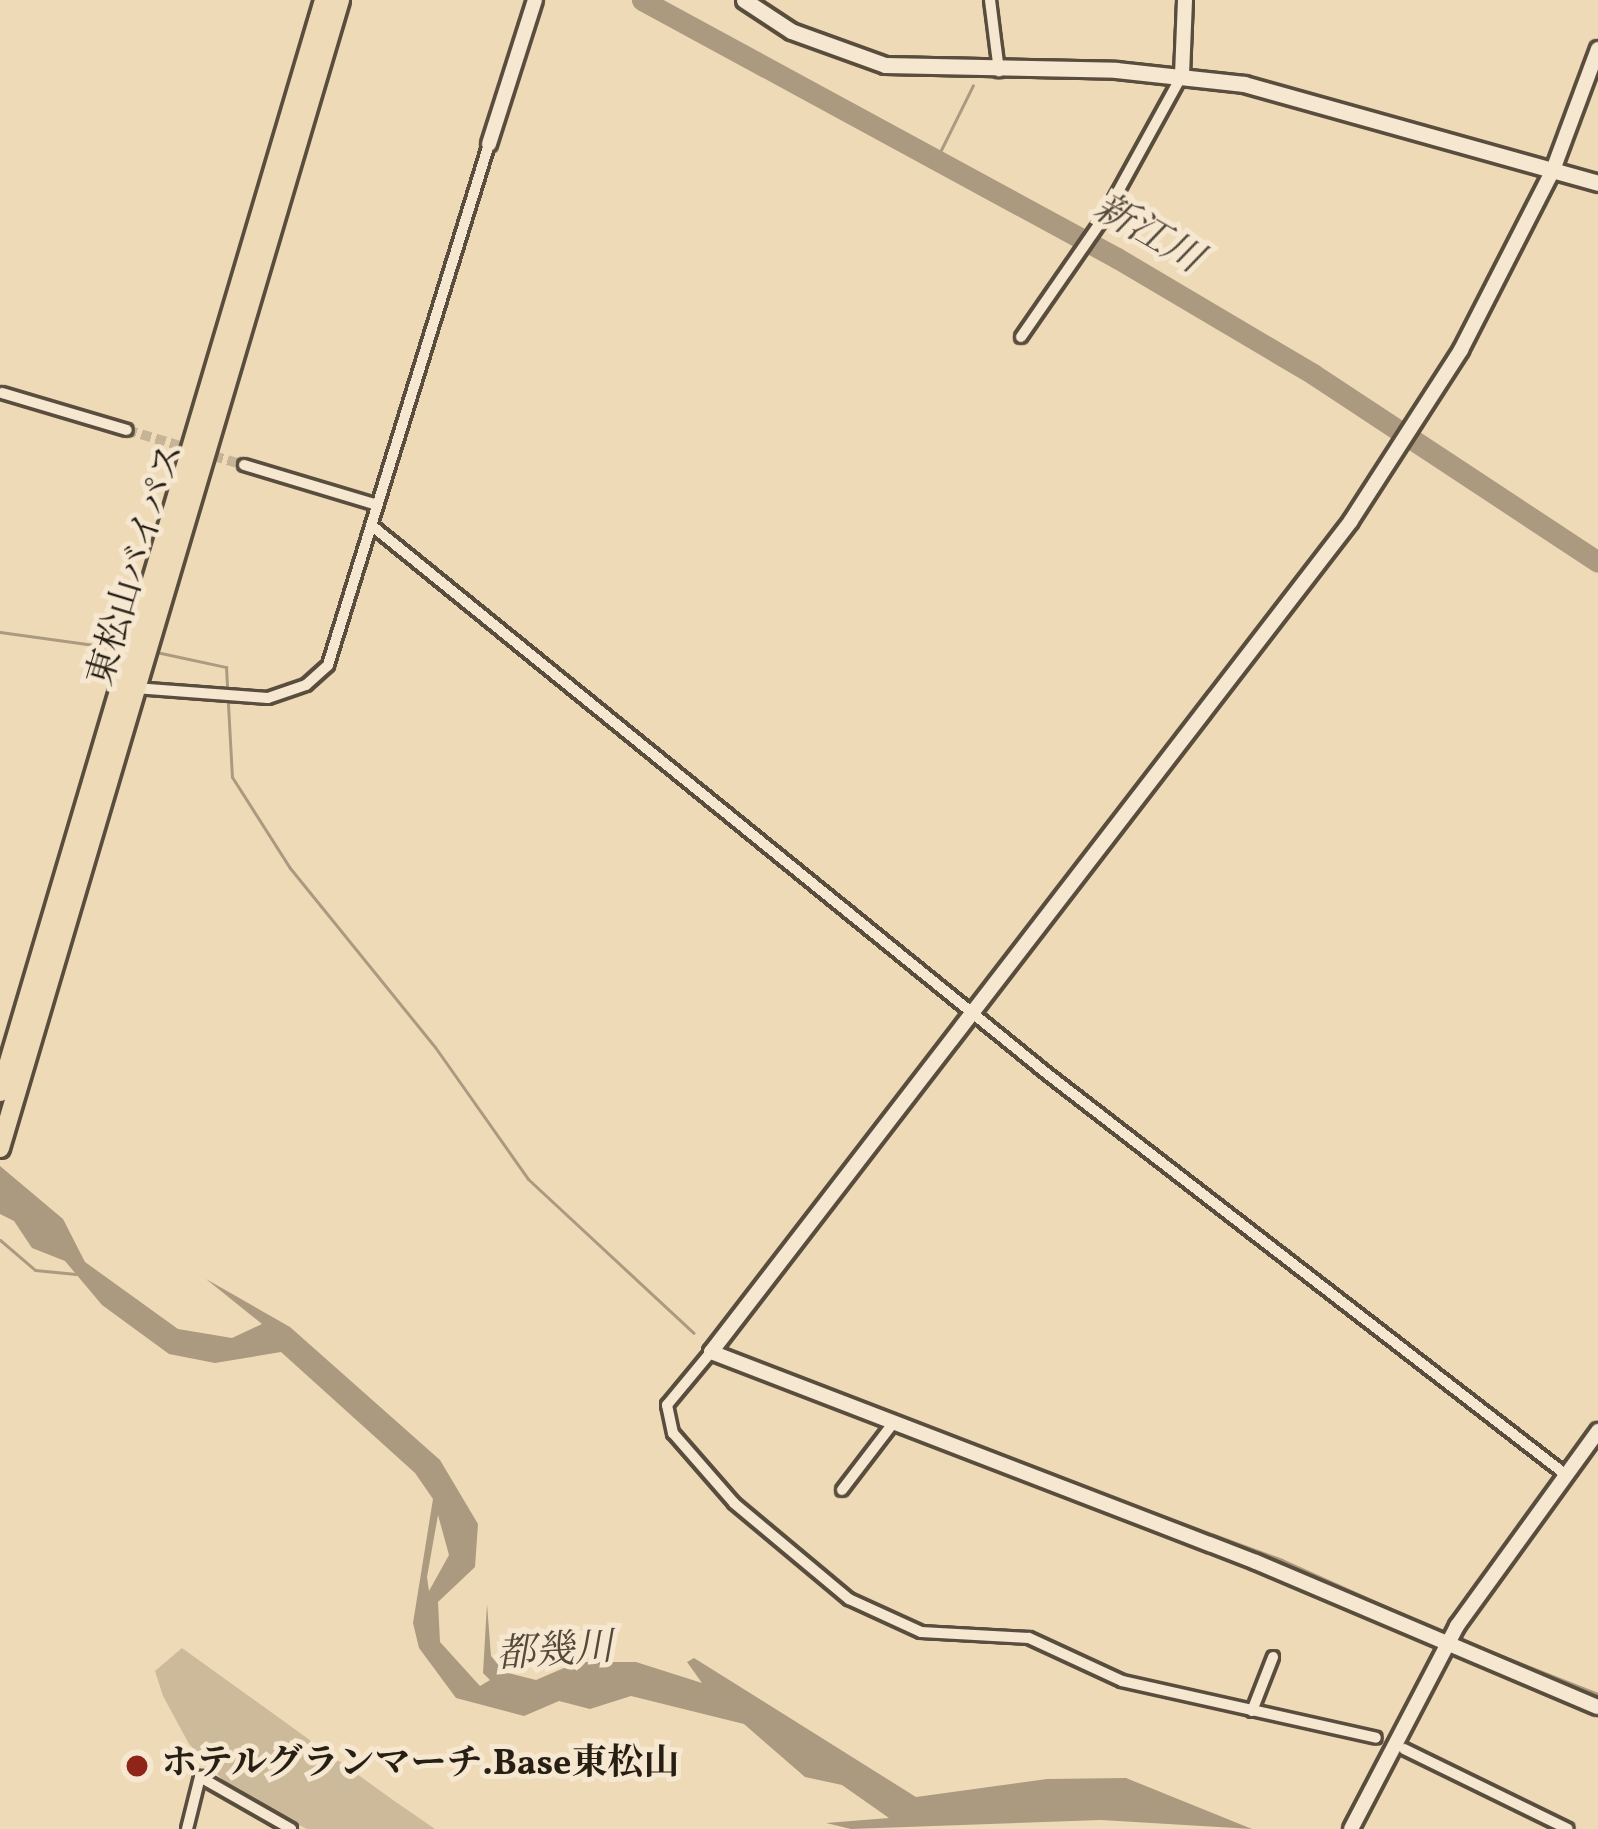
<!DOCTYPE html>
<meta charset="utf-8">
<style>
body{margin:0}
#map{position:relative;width:1598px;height:1829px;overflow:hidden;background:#efdab7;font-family:Vollkorn,"Noto Serif JP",serif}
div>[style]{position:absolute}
.green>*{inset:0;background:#cdba9b}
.water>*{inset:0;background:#ab9a80}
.stream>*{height:3px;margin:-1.5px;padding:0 1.5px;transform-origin:1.5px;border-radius:1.5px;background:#ab9a80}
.river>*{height:21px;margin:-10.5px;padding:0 10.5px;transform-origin:10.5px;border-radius:10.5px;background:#ab9a80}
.minor-tunnel>*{height:10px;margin-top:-5px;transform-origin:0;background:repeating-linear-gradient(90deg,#c7b496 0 10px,transparent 0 15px)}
.roads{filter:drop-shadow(3px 0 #594d3d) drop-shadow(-3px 0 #594d3d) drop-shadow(0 3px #594d3d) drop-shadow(0 -3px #594d3d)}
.minor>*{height:10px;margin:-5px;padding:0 5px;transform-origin:5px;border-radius:5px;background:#f5e7d0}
.tertiary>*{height:14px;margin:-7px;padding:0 7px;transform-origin:7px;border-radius:7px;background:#f5e7d0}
.secondary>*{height:15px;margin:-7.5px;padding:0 7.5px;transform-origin:7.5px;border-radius:7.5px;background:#f5e7d0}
.trunk>*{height:18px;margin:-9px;padding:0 9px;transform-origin:9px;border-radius:9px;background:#efdab7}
.dots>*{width:33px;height:33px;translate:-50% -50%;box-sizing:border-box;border:6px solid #f5e7d0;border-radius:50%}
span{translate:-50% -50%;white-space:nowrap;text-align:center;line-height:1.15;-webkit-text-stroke:10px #f5e7d0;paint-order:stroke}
.street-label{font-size:36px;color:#271e14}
.poi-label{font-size:36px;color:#271e14;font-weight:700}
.left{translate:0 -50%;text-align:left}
.water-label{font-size:39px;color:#55493a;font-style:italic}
</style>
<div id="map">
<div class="green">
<div style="clip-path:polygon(182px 1648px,393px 1800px,435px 1829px,307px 1829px,235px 1793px,189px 1744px,163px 1696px,155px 1671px)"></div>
</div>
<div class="water">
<div style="clip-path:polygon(evenodd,0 1166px,63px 1219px,85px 1262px,178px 1329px,232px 1338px,262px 1324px,206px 1279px,290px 1327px,440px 1460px,478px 1524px,475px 1567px,438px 1602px,440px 1642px,480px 1686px,490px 1680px,483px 1673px,487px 1604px,491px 1656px,504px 1672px,536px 1680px,578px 1662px,636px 1662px,702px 1683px,687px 1662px,694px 1658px,916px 1797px,1047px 1779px,1126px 1778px,1252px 1829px,1101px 1820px,851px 1829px,826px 1823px,889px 1818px,842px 1785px,805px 1777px,744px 1724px,631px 1696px,590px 1709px,559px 1701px,524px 1716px,456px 1698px,419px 1648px,413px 1623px,433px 1499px,415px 1473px,281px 1352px,215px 1363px,169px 1354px,102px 1305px,65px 1261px,32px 1248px,14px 1221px,0 1214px,0 1166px,438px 1515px,449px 1555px,429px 1591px,427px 1577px,438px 1515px)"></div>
</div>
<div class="stream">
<div style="left:937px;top:158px;width:81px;rotate:-63.7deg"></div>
<div style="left:0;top:632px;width:124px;rotate:7.9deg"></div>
<div style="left:156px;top:652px;width:72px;rotate:12.1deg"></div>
<div style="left:226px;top:667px;width:110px;rotate:86.9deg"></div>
<div style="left:232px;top:777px;width:108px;rotate:57.5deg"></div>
<div style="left:290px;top:868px;width:230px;rotate:51deg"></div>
<div style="left:435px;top:1047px;width:161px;rotate:54.8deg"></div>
<div style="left:528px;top:1179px;width:226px;rotate:42.9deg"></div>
<div style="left:0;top:1240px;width:46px;rotate:40.6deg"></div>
<div style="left:35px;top:1270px;width:41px;rotate:5.6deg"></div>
<div style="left:732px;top:1352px;width:267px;rotate:21.3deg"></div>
<div style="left:1024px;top:1465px;width:275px;rotate:20.2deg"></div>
<div style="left:1282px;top:1560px;width:173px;rotate:24.2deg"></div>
<div style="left:1466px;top:1642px;width:142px;rotate:21.5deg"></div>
</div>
<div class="river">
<div style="left:642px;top:0;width:541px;rotate:28.51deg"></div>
<div style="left:1117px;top:258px;width:228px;rotate:30.6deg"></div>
<div style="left:1313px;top:374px;width:341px;rotate:33.4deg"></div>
</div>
<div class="minor-tunnel">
<div style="left:127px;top:430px;width:122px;rotate:16.7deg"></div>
</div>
<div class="roads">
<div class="minor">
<div style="left:990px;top:0;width:72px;rotate:82.8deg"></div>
<div style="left:1021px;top:337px;width:146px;rotate:-55.3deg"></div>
<div style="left:1104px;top:217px;width:162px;rotate:-61.2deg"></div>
<div style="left:2px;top:393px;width:130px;rotate:16.5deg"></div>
<div style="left:244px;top:465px;width:139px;rotate:16.7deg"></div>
<div style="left:371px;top:525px;width:874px;rotate:39.06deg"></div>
<div style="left:1050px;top:1076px;width:651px;rotate:37.7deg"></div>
<div style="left:135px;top:688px;width:133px;rotate:4.3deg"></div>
<div style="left:268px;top:698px;width:40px;rotate:-18.9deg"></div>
<div style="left:306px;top:685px;width:30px;rotate:-42deg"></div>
<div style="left:328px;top:665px;width:545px;rotate:-72.83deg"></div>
<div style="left:711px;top:1352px;width:69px;rotate:129.7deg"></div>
<div style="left:667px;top:1405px;width:29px;rotate:78deg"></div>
<div style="left:673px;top:1433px;width:93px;rotate:48.9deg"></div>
<div style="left:734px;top:1503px;width:150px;rotate:39.9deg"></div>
<div style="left:849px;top:1599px;width:79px;rotate:24.6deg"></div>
<div style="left:921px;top:1632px;width:108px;rotate:3.2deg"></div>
<div style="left:1029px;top:1638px;width:102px;rotate:24.8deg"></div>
<div style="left:1122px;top:1681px;width:260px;rotate:12.6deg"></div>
<div style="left:842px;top:1490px;width:86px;rotate:-52.6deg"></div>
<div style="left:1252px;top:1711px;width:58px;rotate:-68.7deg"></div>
<div style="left:1404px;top:1749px;width:182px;rotate:26deg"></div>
<div style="left:187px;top:1829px;width:54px;rotate:-76deg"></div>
<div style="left:200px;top:1777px;width:105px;rotate:29.7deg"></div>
</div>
<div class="tertiary">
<div style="left:1598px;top:49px;width:129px;rotate:110.4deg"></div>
<div style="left:1553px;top:170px;width:202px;rotate:117.1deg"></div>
<div style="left:1461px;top:350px;width:203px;rotate:122.8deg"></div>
<div style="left:1351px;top:521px;width:1049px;rotate:127.6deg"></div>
<div style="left:711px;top:1352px;width:584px;rotate:21.07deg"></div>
<div style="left:1256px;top:1562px;width:371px;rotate:23deg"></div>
<div style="left:1182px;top:75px;width:75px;rotate:-87.7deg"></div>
<div style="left:489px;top:144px;width:151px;rotate:-72.3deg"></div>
<div style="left:1351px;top:1829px;width:229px;rotate:-62.4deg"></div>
<div style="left:1457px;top:1626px;width:241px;rotate:-54.1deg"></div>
</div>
<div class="secondary">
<div style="left:744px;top:0;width:56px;rotate:33.4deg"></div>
<div style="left:791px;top:31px;width:100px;rotate:19.9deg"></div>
<div style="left:885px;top:65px;width:231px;rotate:1.2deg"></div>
<div style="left:1116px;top:70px;width:129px;rotate:6.2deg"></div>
<div style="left:1244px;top:84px;width:368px;rotate:15.6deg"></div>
</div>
<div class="trunk">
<div style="left:0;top:1092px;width:1139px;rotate:-73.47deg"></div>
<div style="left:0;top:1148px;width:1197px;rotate:-73.5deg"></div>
</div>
</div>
<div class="dots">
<div style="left:137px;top:1766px;background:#8f2418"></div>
</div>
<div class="street-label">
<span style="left:138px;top:565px;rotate:-73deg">東松山バイパス</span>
</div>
<div class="poi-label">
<span class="left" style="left:161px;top:1766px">ホテルグランマーチ.Base東松山</span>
</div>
<div class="water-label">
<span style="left:1147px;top:235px;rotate:30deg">新江川</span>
<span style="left:555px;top:1653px;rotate:-4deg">都幾川</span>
</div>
</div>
